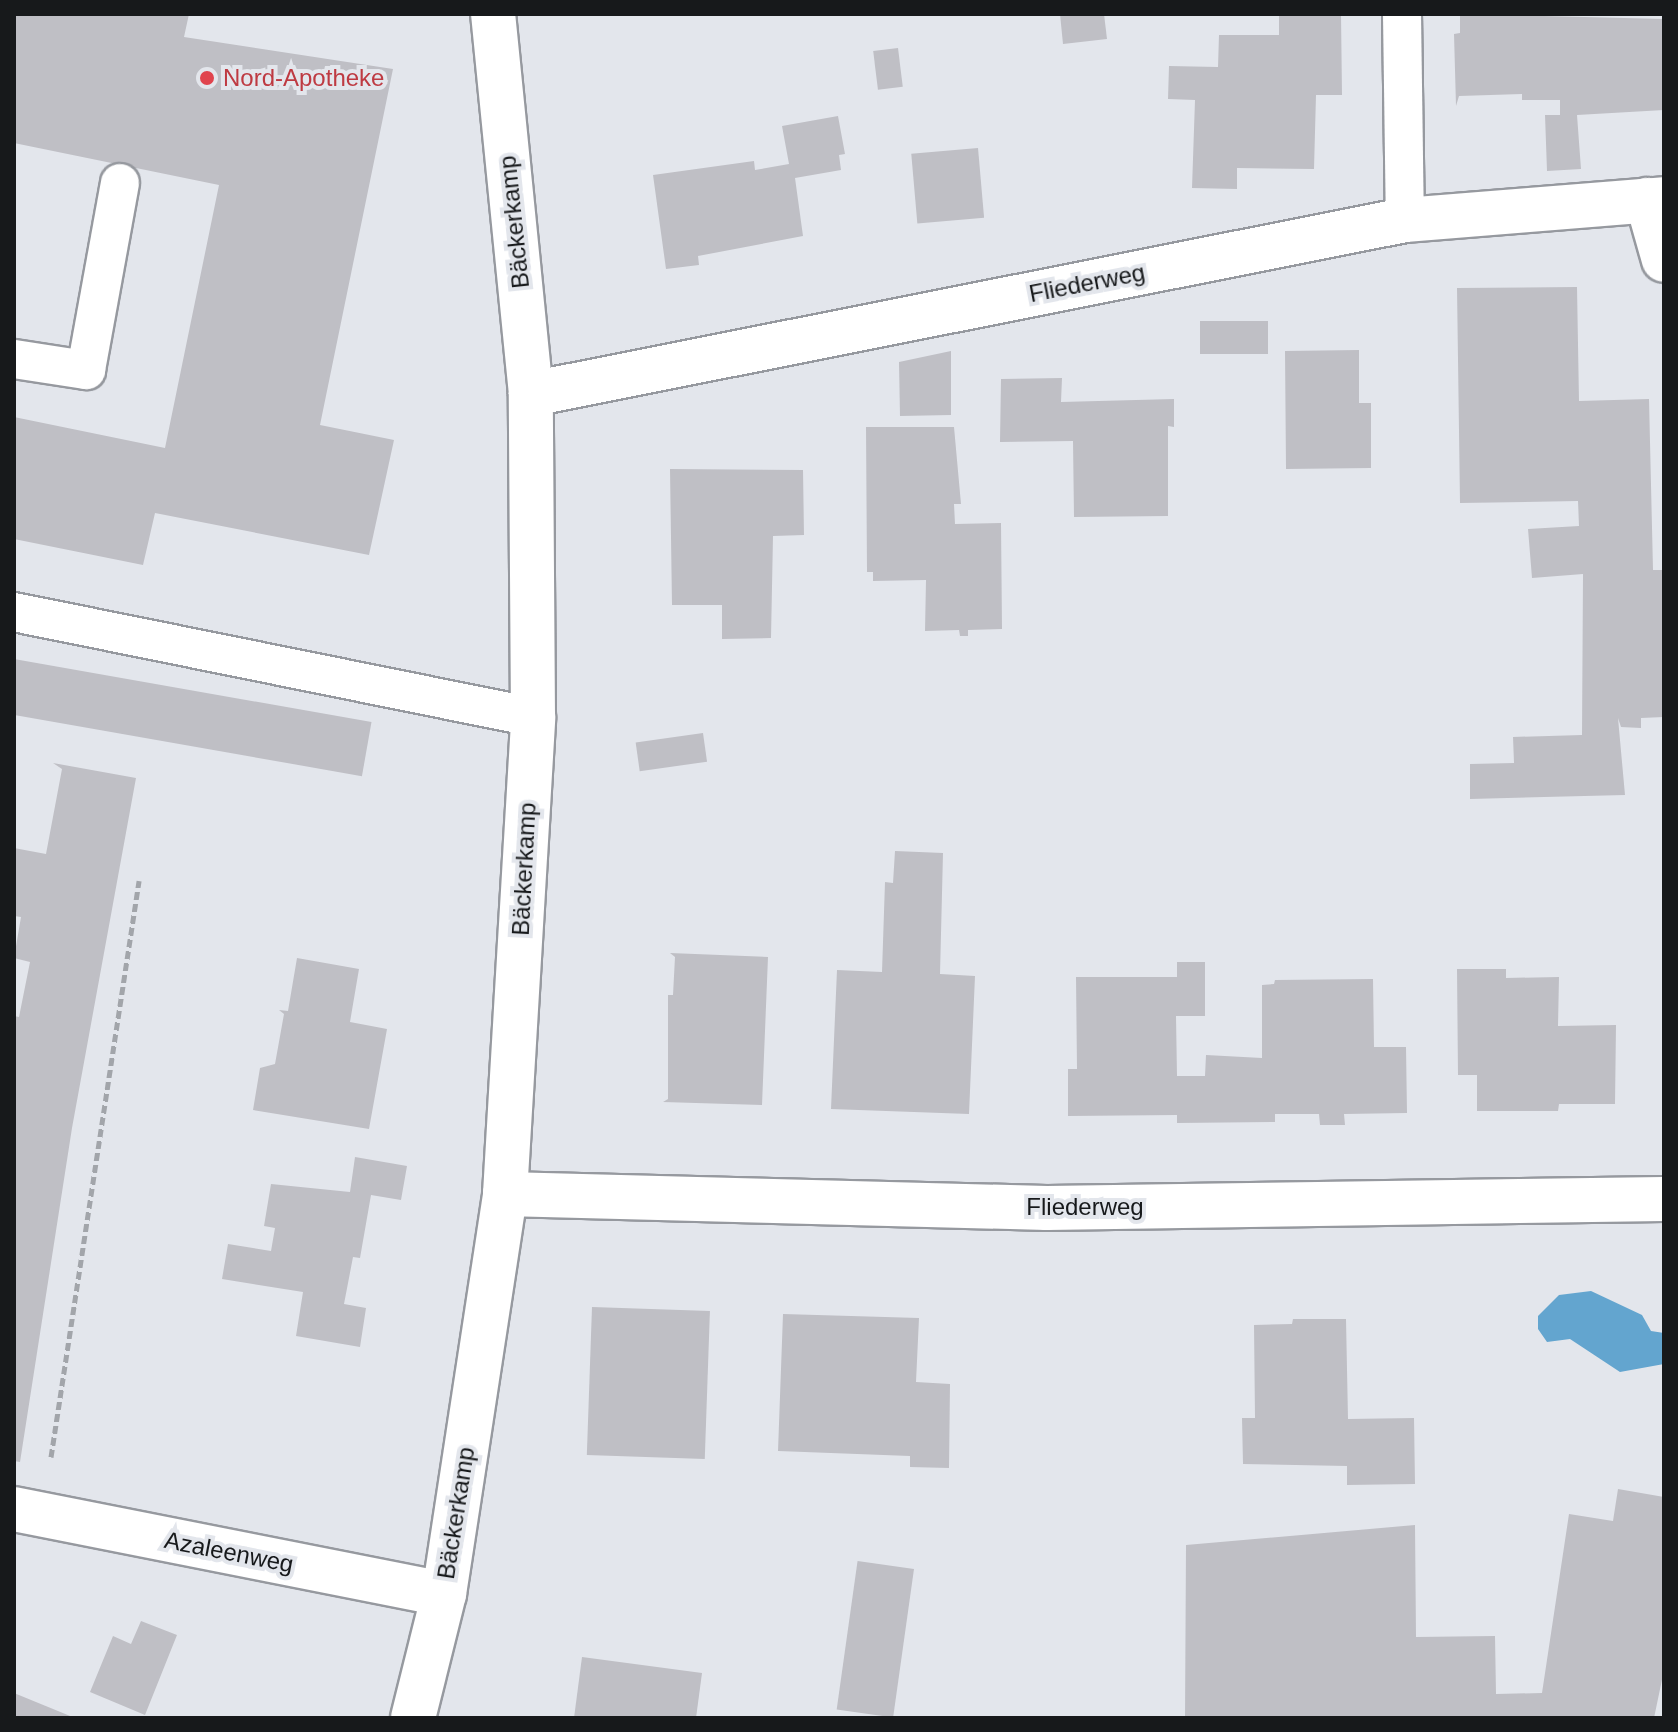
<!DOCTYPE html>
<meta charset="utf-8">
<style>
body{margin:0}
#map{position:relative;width:1678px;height:1732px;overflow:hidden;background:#e3e6ec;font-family:Helvetica,sans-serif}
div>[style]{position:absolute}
.water>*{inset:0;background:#63a5cf}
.building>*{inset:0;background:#bfbfc5;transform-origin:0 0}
.path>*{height:5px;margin-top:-2.5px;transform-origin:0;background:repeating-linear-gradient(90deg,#a2a5aa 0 8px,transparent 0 12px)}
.roads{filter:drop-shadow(2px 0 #96999f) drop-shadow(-2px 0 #96999f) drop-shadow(0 2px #96999f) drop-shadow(0 -2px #96999f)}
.lane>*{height:38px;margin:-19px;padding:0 19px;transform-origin:19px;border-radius:19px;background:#fff}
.street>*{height:44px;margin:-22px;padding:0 22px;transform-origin:22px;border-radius:22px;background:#fff}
.dots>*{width:22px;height:22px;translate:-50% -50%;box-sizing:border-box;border:4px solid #e3e6ec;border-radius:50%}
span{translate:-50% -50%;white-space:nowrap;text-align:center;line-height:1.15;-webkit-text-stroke:8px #e3e6ec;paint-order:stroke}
.health-label{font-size:24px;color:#be3a42}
.left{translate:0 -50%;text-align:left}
.street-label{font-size:24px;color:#17191b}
.frame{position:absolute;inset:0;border:16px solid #17191b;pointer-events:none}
</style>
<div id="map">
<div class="water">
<div style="clip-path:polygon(1591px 1291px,1642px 1315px,1651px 1331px,1664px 1333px,1664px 1364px,1620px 1372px,1570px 1339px,1547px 1342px,1538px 1329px,1538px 1316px,1559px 1295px)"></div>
</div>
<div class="building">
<div style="clip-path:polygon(14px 14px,189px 14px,184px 37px,393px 69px,320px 425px,394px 440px,369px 555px,155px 513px,143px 565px,14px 539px,14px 417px,165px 448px,219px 185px,14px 143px)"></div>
<div style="clip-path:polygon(1060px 14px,1104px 14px,1107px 39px,1063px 44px)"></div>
<div style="clip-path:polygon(1279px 14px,1341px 14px,1342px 95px,1316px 95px,1314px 169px,1237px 168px,1237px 189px,1192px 188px,1195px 100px,1168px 99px,1169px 66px,1218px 67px,1219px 35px,1279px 35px)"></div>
<div style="clip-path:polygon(1460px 14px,1664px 19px,1664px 110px,1577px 115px,1581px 169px,1547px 171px,1545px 115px,1560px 115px,1560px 100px,1522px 100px,1522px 94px,1459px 96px,1456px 106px,1454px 34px,1460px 33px)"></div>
<div style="left:898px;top:48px;width:39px;height:25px;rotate:83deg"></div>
<div style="clip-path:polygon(838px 116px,845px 154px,839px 155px,841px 170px,795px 178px,803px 236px,698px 256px,699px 265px,666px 269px,653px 175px,754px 161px,755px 170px,789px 164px,782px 126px)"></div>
<div style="left:978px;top:148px;width:70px;height:67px;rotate:85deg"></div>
<div style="clip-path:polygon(1577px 287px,1579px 401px,1649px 399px,1653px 570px,1664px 570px,1664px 717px,1641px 718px,1641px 728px,1621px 727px,1618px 718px,1625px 795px,1470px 799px,1470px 764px,1514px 763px,1513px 737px,1582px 735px,1583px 574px,1532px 578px,1528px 529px,1579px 526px,1578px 501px,1460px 503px,1457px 288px)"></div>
<div style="left:1200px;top:321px;width:68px;height:33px"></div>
<div style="clip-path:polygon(1359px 350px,1359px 403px,1371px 403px,1371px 468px,1286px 469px,1285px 351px)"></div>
<div style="clip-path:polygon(951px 351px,951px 415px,900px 416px,899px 362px)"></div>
<div style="clip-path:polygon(1062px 378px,1061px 402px,1174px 399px,1174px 427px,1168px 426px,1168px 516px,1074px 517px,1073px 441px,1000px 442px,1001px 379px)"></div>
<div style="clip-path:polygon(866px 427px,954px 427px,961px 504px,954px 504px,955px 524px,1001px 523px,1002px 629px,968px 630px,968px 636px,960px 636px,959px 630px,925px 631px,926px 580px,873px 581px,873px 572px,867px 572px)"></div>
<div style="clip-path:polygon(670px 469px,803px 470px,804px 535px,773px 536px,771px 638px,722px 639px,722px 605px,672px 605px)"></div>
<div style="left:14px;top:659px;width:363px;height:55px;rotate:10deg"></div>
<div style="left:703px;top:733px;width:29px;height:68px;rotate:82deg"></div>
<div style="clip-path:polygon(53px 763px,136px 778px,72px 1128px,20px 1462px,14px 1461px,14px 1016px,19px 1017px,30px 962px,14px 958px,21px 917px,14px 916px,14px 848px,46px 854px,62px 769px)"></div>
<div style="clip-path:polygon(895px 851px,943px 853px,940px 974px,975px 976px,969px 1114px,831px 1109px,837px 970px,882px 972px,885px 882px,893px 883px)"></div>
<div style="clip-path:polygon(670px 953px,768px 957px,762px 1105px,663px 1102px,668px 1099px,668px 995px,673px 995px,675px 957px)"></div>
<div style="clip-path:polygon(297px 958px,359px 969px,350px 1022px,387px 1029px,369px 1129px,253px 1110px,260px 1068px,275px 1064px,284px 1014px,279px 1010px,288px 1011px)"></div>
<div style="clip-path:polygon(1177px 962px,1205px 962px,1205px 1016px,1176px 1016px,1177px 1076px,1205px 1076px,1206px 1055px,1262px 1058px,1262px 985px,1274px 984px,1275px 980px,1373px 979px,1374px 1047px,1406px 1047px,1407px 1113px,1344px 1114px,1345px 1125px,1320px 1125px,1319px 1114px,1275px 1114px,1275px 1122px,1177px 1123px,1177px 1115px,1068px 1116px,1068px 1069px,1077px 1069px,1076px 977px,1177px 977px)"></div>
<div style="clip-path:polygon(1457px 969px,1506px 969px,1506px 978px,1559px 977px,1558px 1026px,1616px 1025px,1615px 1104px,1559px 1104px,1558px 1111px,1477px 1111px,1477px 1075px,1458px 1075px)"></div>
<div style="clip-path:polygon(355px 1157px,407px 1166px,401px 1200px,371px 1195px,360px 1258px,353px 1257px,344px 1304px,366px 1308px,360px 1347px,296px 1336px,303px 1292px,222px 1279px,228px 1244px,271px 1251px,275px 1228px,264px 1226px,271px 1184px,350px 1192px)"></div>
<div style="left:592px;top:1307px;width:118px;height:148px;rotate:2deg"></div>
<div style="clip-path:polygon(783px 1314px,919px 1318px,916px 1382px,950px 1384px,949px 1468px,910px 1467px,910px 1456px,778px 1451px)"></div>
<div style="clip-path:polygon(1293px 1319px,1346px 1319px,1348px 1419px,1414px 1418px,1415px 1484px,1347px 1485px,1347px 1466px,1243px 1464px,1242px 1418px,1255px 1418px,1254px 1325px,1292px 1324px)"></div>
<div style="clip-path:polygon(1618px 1489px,1664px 1497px,1664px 1670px,1654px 1718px,1185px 1718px,1186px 1545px,1415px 1525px,1416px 1637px,1495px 1636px,1496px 1694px,1542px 1693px,1569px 1514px,1613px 1521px)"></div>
<div style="left:914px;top:1569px;width:150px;height:57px;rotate:98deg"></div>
<div style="clip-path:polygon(141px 1621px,177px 1635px,145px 1715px,90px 1692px,113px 1636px,131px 1644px)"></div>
<div style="clip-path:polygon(582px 1657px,702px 1673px,696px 1718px,574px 1718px)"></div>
<div style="clip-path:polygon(14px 1693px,75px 1718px,14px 1718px)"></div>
</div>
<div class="path">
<div style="left:51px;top:1457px;width:583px;rotate:-81.31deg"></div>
</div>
<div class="roads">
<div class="lane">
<div style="left:1402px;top:14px;width:206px;rotate:89.2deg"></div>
<div style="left:14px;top:359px;width:73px;rotate:8.7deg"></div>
<div style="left:86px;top:370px;width:190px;rotate:-79.7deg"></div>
<div style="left:14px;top:612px;width:530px;rotate:11.44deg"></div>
</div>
<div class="street">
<div style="left:1647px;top:200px;width:62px;rotate:74.2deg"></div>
<div style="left:531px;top:394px;width:891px;rotate:-11.26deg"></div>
<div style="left:1405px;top:220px;width:260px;rotate:-4.6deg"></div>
<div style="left:505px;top:1194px;width:542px;rotate:1.48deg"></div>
<div style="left:1047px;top:1208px;width:617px;rotate:-0.84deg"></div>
<div style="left:14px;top:1509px;width:438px;rotate:11.2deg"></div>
<div style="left:413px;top:1718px;width:128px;rotate:-76deg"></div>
<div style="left:444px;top:1594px;width:405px;rotate:-81.3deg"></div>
<div style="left:505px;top:1194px;width:478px;rotate:-86.6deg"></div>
<div style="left:533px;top:717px;width:323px;rotate:-90.4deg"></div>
<div style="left:531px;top:394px;width:382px;rotate:-95.7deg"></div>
</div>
</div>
<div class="dots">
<div style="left:207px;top:78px;background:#e0444e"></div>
</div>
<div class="health-label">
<span class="left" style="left:223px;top:78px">Nord-Apotheke</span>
</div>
<div class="street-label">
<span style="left:514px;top:222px;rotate:-96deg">Bäckerkamp</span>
<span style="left:1087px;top:283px;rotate:-11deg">Fliederweg</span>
<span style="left:524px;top:869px;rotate:-87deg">Bäckerkamp</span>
<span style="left:1085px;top:1207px">Fliederweg</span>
<span style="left:456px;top:1513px;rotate:-81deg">Bäckerkamp</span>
<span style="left:229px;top:1552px;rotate:11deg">Azaleenweg</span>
</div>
<div class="frame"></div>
</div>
